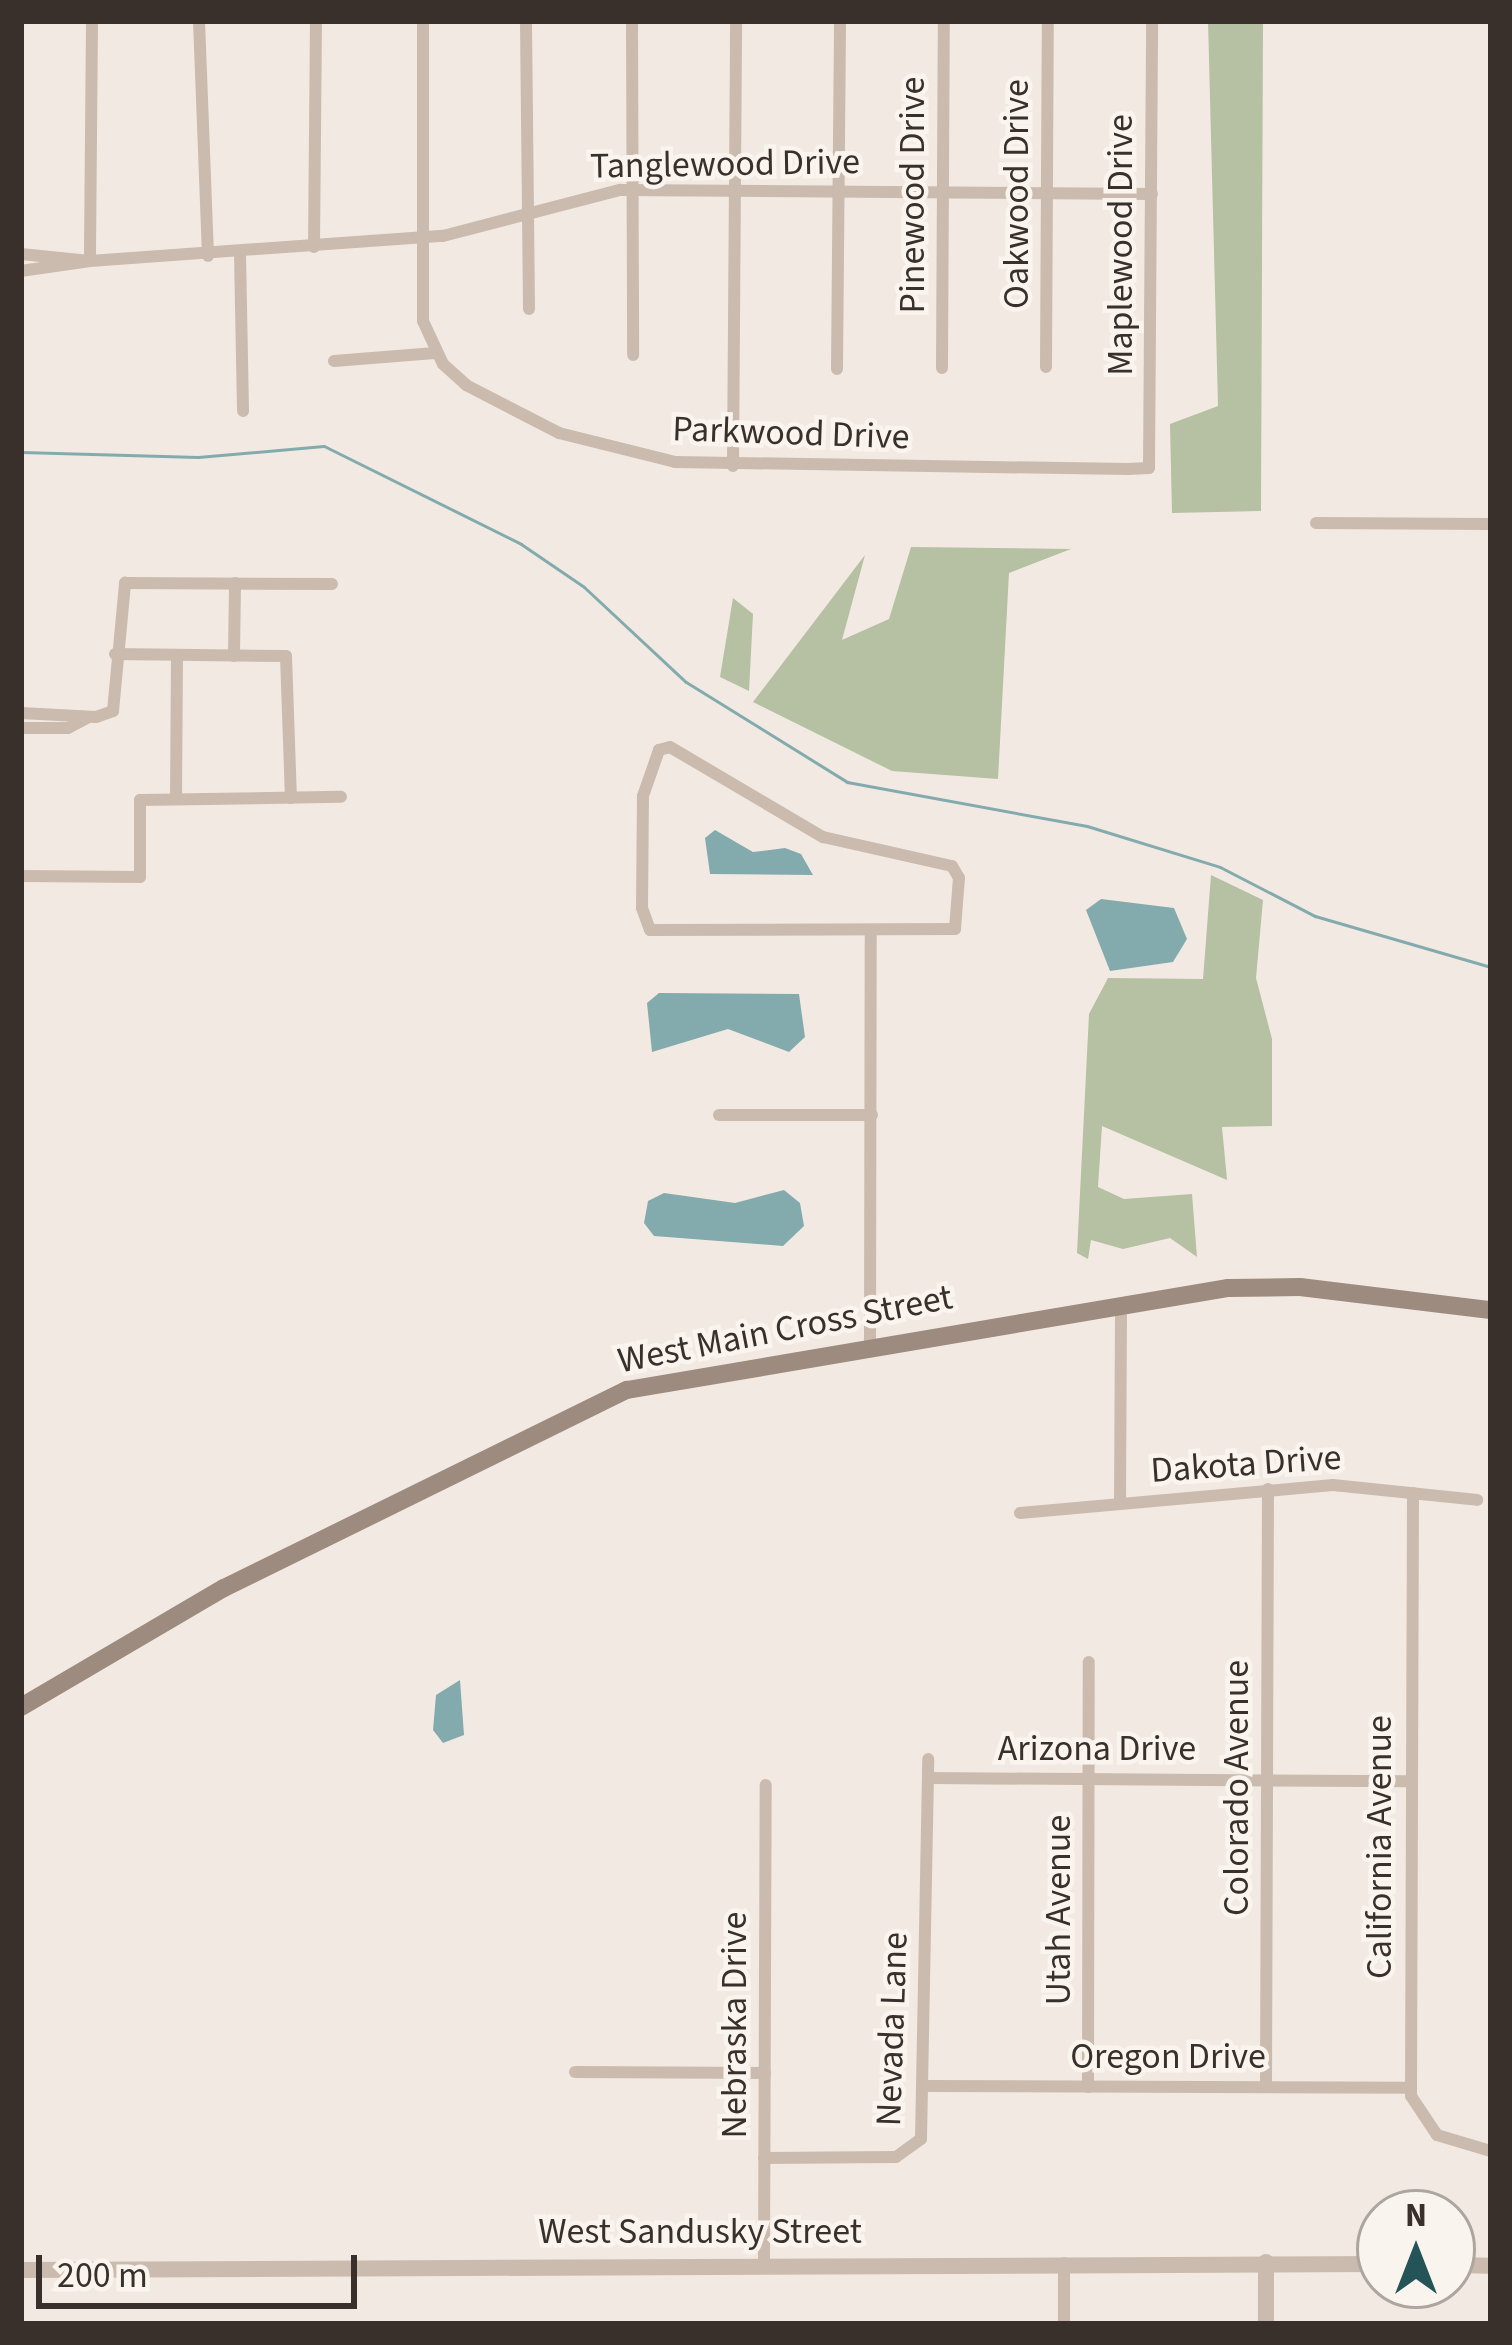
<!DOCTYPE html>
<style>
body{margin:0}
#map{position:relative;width:1512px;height:2345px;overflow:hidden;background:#f2eae2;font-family:"Source Sans 3",sans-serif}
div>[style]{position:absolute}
.green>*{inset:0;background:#b6c0a2}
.water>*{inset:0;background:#83abad}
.stream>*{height:3px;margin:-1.5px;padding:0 1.5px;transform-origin:1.5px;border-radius:1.5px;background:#83abad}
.minor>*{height:12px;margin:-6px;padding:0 6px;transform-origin:6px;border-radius:6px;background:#cabbae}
.tertiary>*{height:16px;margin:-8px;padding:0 8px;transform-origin:8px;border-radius:8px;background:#cabbae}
.secondary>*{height:18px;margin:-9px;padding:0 9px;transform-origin:9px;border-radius:9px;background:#9d8b7f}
span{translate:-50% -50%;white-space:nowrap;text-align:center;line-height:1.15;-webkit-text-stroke:9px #faf4ee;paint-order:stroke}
.street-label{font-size:36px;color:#39302c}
.frame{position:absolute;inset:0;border:24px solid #39302c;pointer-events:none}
.north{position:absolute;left:1356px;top:2189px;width:120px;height:120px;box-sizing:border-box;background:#faf4ee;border:3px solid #ada6a0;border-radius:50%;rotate:0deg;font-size:33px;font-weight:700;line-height:48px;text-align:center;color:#39302c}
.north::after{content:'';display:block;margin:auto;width:42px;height:54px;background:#245458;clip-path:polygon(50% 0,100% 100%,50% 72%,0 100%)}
.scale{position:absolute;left:36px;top:2255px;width:321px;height:54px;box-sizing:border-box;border:6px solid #39302c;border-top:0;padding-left:15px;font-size:36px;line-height:42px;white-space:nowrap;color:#39302c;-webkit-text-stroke:9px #faf4ee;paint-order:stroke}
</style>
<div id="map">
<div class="green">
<div style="clip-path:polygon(1208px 21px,1263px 21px,1261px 511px,1172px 513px,1170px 424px,1218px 406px)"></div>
<div style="clip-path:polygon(911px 547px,1071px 549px,1009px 573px,998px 779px,892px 771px,753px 702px,865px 555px,842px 640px,889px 619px)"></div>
<div style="clip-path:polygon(733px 598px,753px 614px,749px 691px,720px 677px)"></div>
<div style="clip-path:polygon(1211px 875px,1263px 900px,1256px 978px,1272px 1039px,1272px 1126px,1222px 1127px,1227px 1180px,1102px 1126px,1098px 1187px,1124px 1199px,1192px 1194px,1197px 1257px,1170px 1238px,1123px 1249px,1091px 1240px,1088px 1259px,1077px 1253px,1089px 1014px,1108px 978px,1203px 979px)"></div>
</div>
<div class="water">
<div style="clip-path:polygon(715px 830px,753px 852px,785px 848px,801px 854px,813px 875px,710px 874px,705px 838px)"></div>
<div style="clip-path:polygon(1101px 899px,1174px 908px,1187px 939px,1173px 962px,1110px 971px,1086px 910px)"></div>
<div style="clip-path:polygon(659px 993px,799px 994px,805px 1037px,789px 1052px,728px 1029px,652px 1052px,647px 1003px)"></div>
<div style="clip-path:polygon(784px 1190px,800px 1203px,804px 1226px,783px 1246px,654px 1236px,644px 1223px,648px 1201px,664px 1193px,735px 1203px)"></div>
<div style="clip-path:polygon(460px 1680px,464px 1735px,443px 1743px,433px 1730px,436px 1695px)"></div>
</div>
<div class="stream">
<div style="left:21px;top:452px;width:177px;rotate:1.6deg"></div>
<div style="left:198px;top:457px;width:126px;rotate:-5deg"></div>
<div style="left:324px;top:446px;width:220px;rotate:26.4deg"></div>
<div style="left:521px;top:544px;width:76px;rotate:34.3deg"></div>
<div style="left:584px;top:587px;width:139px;rotate:43deg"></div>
<div style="left:686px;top:682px;width:190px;rotate:31.8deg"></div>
<div style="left:847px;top:782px;width:244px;rotate:10.4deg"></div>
<div style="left:1087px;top:826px;width:139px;rotate:17.1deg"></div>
<div style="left:1220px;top:867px;width:107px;rotate:27.3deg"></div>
<div style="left:1315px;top:916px;width:183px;rotate:16.2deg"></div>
</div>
<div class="minor">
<div style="left:92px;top:21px;width:240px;rotate:90.5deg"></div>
<div style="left:90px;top:261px;width:354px;rotate:-4.1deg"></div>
<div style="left:443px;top:236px;width:183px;rotate:-14.6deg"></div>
<div style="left:620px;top:190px;width:532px;rotate:0.43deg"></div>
<div style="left:199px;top:21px;width:235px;rotate:87.8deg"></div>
<div style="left:423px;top:21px;width:300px;rotate:90deg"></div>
<div style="left:423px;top:321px;width:47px;rotate:65.1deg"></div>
<div style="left:443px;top:364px;width:31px;rotate:42deg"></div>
<div style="left:466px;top:385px;width:105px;rotate:27.3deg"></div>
<div style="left:559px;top:433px;width:120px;rotate:14deg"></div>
<div style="left:675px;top:462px;width:453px;rotate:0.9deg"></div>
<div style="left:1128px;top:469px;width:21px;rotate:-3deg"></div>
<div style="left:1149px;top:468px;width:447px;rotate:-89.6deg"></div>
<div style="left:632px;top:21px;width:334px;rotate:89.8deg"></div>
<div style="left:526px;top:22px;width:287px;rotate:89.4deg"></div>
<div style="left:314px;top:247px;width:226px;rotate:-89.5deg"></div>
<div style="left:21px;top:254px;width:69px;rotate:5.8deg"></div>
<div style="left:90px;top:261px;width:70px;rotate:171.8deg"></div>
<div style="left:240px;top:254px;width:157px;rotate:88.9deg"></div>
<div style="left:334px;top:361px;width:101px;rotate:-4.5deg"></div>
<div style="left:1046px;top:367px;width:346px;rotate:-89.7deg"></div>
<div style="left:942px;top:368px;width:347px;rotate:-89.7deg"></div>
<div style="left:837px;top:369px;width:348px;rotate:-89.5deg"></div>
<div style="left:733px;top:466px;width:445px;rotate:-89.6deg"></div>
<div style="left:1316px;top:523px;width:175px;rotate:0.3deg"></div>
<div style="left:115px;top:654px;width:171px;rotate:0.7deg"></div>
<div style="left:286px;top:656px;width:142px;rotate:88deg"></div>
<div style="left:234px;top:656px;width:73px;rotate:-89.2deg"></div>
<div style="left:21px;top:713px;width:75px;rotate:3.1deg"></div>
<div style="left:96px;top:717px;width:18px;rotate:-19deg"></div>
<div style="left:113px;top:711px;width:129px;rotate:-84.6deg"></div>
<div style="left:125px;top:583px;width:207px;rotate:0.3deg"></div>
<div style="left:21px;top:728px;width:47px"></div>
<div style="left:68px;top:728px;width:21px;rotate:-28deg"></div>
<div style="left:670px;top:747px;width:178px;rotate:30.5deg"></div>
<div style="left:823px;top:837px;width:132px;rotate:12.7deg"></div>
<div style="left:952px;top:866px;width:14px;rotate:60deg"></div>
<div style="left:959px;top:878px;width:51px;rotate:94.5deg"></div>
<div style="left:955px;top:929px;width:305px;rotate:179.8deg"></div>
<div style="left:650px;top:930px;width:23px;rotate:-110deg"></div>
<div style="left:642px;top:908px;width:112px;rotate:-89.5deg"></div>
<div style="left:643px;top:796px;width:49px;rotate:-70.8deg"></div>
<div style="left:659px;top:750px;width:11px;rotate:-15deg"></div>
<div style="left:176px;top:799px;width:144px;rotate:-89.6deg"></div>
<div style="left:21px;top:876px;width:119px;rotate:0.5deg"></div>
<div style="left:140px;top:877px;width:77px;rotate:-90deg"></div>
<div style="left:140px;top:800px;width:201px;rotate:-0.9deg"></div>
<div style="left:719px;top:1115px;width:153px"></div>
<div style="left:870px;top:1344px;width:413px;rotate:-89.9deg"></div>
<div style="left:1413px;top:1493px;width:603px;rotate:90.19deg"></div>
<div style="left:1411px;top:2096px;width:47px;rotate:56.3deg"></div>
<div style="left:1437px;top:2135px;width:56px;rotate:16.5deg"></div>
<div style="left:1120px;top:1503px;width:199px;rotate:-89.7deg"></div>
<div style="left:1020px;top:1513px;width:314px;rotate:-5.1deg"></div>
<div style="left:1333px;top:1485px;width:145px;rotate:5.9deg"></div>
<div style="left:928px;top:1778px;width:483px;rotate:0.4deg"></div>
<div style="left:575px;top:2072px;width:190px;rotate:0.3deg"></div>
<div style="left:926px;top:2086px;width:484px;rotate:0.2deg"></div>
<div style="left:1088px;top:2087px;width:425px;rotate:-89.9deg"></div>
<div style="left:1266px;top:2087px;width:598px;rotate:-89.81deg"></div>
<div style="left:764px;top:2158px;width:132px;rotate:-0.4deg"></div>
<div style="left:896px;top:2157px;width:31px;rotate:-36deg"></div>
<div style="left:921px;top:2139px;width:380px;rotate:-88.9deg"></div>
<div style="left:1064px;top:2263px;width:61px;rotate:90deg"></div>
<div style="left:764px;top:2265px;width:480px;rotate:-89.8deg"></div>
</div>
<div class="tertiary">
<div style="left:1452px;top:2265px;width:39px;rotate:1deg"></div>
<div style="left:21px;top:2270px;width:1359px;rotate:-0.25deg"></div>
<div style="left:1266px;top:2324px;width:62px;rotate:-90deg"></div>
</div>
<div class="secondary">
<div style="left:21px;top:1707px;width:235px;rotate:-30.4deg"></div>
<div style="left:224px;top:1588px;width:449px;rotate:-26.2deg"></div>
<div style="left:627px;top:1390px;width:610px;rotate:-9.63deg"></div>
<div style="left:1228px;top:1288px;width:72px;rotate:-0.8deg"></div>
<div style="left:1300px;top:1287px;width:192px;rotate:6.9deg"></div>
</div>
<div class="street-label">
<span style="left:725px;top:164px;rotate:-1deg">Tanglewood Drive</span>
<span style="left:1017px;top:194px;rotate:-90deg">Oakwood Drive</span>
<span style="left:913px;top:195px;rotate:-90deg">Pinewood Drive</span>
<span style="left:1121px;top:245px;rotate:-90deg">Maplewood Drive</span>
<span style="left:791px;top:433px;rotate:2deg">Parkwood Drive</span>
<span style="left:785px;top:1329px;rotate:-11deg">West Main Cross Street</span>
<span style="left:1246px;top:1464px;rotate:-4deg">Dakota Drive</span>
<span style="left:1097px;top:1749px">Arizona Drive</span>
<span style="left:1237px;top:1788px;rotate:-90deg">Colorado Avenue</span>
<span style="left:1380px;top:1847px;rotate:-90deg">California Avenue</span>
<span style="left:1059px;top:1910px;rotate:-90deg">Utah Avenue</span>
<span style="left:735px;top:2025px;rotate:-90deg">Nebraska Drive</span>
<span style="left:892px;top:2029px;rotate:-88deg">Nevada Lane</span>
<span style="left:1168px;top:2057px">Oregon Drive</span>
<span style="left:700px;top:2232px">West Sandusky Street</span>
</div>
<div class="frame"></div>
<div class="north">N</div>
<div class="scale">200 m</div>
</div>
